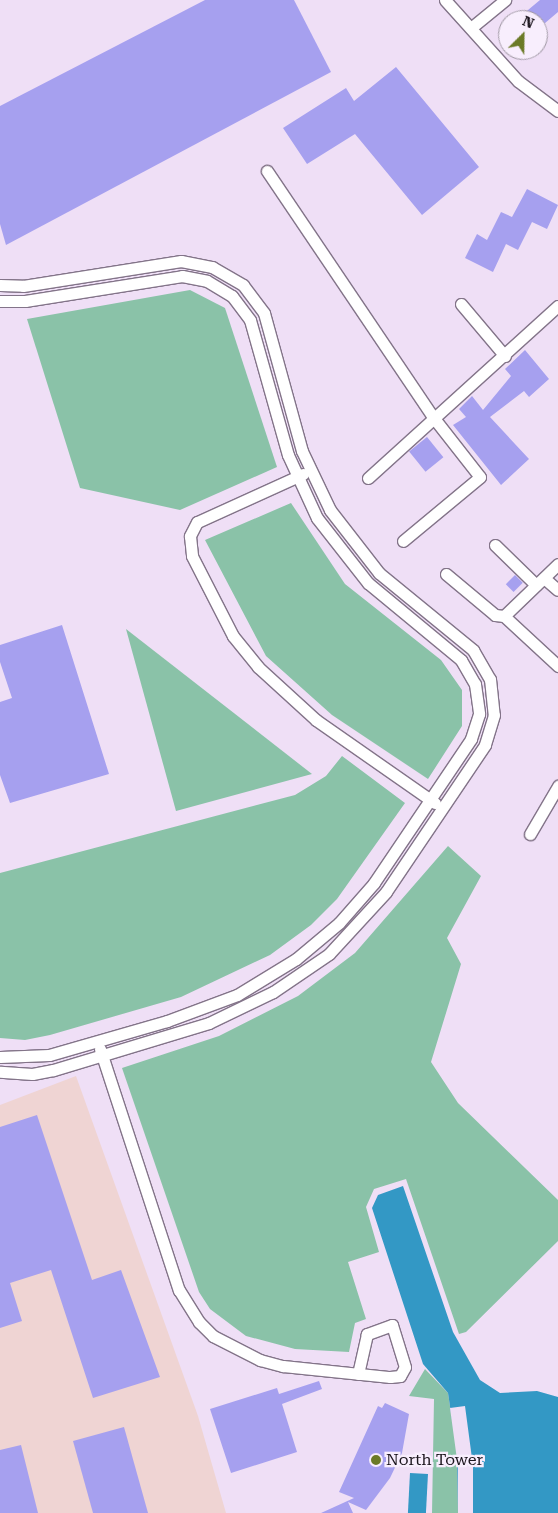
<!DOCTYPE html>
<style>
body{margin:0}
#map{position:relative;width:558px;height:1513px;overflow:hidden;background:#efdff6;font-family:"Roboto Serif",serif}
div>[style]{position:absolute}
.industrial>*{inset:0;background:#efd4d3}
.green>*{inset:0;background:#8ac2a8}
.water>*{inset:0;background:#3398c5;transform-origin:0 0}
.pier>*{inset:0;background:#efdff6}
.building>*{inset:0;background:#a6a0ef;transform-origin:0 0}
.roads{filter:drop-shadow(1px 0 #837489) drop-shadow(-1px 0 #837489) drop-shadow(0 1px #837489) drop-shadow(0 -1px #837489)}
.minor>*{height:11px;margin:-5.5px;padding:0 5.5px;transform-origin:5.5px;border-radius:5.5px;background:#fff}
.dots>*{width:14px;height:14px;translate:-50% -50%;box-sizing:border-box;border:2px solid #f8eefd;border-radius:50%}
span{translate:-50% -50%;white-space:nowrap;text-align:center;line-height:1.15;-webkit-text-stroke:4.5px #f8eefd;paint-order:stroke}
.poi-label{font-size:16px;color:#1c161e}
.left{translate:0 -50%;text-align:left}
.north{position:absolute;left:498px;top:10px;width:50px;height:50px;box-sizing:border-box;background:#f8eefd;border:1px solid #a098a4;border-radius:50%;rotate:23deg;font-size:14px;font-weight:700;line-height:20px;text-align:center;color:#1c161e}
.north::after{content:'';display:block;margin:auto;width:18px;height:22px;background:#6b7a27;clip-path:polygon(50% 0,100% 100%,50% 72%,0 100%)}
</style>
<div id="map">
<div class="industrial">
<div style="clip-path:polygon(76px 1076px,198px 1416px,226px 1513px,0 1513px,0 1105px)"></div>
</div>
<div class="green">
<div style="clip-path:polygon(190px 290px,225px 308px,277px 467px,180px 510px,80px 488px,27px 319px)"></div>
<div style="clip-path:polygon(291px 503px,345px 584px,441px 660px,462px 690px,462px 726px,428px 779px,332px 715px,266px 656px,205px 540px)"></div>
<div style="clip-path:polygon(126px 629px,312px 774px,176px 811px)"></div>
<div style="clip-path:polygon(342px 756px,405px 803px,337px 899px,311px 925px,270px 955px,181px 997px,50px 1035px,25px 1040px,0 1038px,0 873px,295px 795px,326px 776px)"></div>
<div style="clip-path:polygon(448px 846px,481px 876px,447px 938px,461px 964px,431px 1062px,458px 1103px,558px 1200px,558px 1241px,466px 1332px,459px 1334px,406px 1179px,374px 1189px,366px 1207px,379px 1252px,348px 1262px,366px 1319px,355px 1323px,349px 1352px,295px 1349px,246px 1336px,210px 1309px,199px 1292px,122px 1068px,219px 1036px,298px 996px,355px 953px)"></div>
<div style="clip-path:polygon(425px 1369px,448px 1393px,457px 1453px,458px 1513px,432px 1513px,434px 1399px,409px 1396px)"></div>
</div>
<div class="water">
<div style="clip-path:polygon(403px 1186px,453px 1332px,480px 1380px,500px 1393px,537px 1391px,558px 1397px,558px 1513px,458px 1513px,457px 1453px,448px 1393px,423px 1364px,372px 1208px,378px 1195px)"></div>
<div style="left:410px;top:1473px;width:18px;height:40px;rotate:3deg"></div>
</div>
<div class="pier">
<div style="clip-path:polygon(465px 1406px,473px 1466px,473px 1513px,458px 1513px,458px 1467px,450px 1408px)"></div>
</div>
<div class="building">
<div style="clip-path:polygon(205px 0,294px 0,331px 72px,6px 245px,0 224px,0 106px)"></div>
<div style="clip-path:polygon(540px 0,558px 0,558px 12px,538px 29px,538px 20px,516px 20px)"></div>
<div style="clip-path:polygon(396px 67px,479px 167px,422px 215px,355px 134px,307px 164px,283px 128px,346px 88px,354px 101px)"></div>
<div style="clip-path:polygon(527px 189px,558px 205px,547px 229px,532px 222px,518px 250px,506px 244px,493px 272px,465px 258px,477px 234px,487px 240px,501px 212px,512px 217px)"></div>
<div style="clip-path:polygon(525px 350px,549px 379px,529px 397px,524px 391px,490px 417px,529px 459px,501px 485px,453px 425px,466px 417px,459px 409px,472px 396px,483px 410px,511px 376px,505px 369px)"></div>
<div style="left:427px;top:437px;width:26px;height:23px;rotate:51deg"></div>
<div style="left:515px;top:575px;width:11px;height:13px;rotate:45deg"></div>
<div style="clip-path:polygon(62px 625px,109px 774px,10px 803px,0 775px,0 702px,12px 698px,0 662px,0 645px)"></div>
<div style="clip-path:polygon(37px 1115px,92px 1280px,121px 1270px,160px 1377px,93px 1398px,51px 1270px,10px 1283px,22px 1321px,0 1328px,0 1127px)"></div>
<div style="clip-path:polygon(319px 1381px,322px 1389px,282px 1404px,297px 1452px,231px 1473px,210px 1409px,277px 1388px,279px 1394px)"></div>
<div style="clip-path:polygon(385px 1403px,409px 1414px,402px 1453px,390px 1478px,366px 1510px,348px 1502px,353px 1513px,321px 1513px,354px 1498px,339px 1492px,378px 1406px,382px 1408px)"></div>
<div style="clip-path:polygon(124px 1427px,148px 1513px,93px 1513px,73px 1441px)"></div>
<div style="clip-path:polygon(21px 1445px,38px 1513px,0 1513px,0 1450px)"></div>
</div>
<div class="roads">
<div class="minor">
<div style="left:445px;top:0;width:109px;rotate:48deg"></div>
<div style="left:518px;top:81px;width:50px;rotate:36.9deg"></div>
<div style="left:472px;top:27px;width:43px;rotate:-39.3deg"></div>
<div style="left:267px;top:171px;width:297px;rotate:56deg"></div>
<div style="left:433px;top:417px;width:76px;rotate:51.9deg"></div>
<div style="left:480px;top:477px;width:100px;rotate:140.3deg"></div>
<div style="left:0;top:285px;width:23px;rotate:2deg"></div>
<div style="left:23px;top:286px;width:160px;rotate:-9deg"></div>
<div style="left:181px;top:261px;width:32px;rotate:11deg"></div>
<div style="left:212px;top:267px;width:36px;rotate:30deg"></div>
<div style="left:243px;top:285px;width:35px;rotate:53deg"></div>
<div style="left:264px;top:313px;width:143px;rotate:74.6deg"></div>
<div style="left:302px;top:451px;width:65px;rotate:64.6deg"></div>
<div style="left:330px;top:510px;width:80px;rotate:52.1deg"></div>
<div style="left:379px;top:573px;width:122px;rotate:39.3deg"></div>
<div style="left:473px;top:650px;width:34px;rotate:60deg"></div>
<div style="left:490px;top:679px;width:36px;rotate:84deg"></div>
<div style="left:494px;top:715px;width:31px;rotate:107deg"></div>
<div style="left:485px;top:745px;width:177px;rotate:124deg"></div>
<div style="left:386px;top:892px;width:84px;rotate:132.6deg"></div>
<div style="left:329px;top:954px;width:68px;rotate:145.8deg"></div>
<div style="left:273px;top:992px;width:71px;rotate:154.2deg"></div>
<div style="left:209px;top:1023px;width:163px;rotate:163.2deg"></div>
<div style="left:53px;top:1070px;width:21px;rotate:169deg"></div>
<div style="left:32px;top:1074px;width:32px;rotate:-176deg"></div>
<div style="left:0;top:301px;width:25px"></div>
<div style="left:25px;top:301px;width:159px;rotate:-9deg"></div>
<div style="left:182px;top:276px;width:25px;rotate:11deg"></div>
<div style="left:207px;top:281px;width:29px;rotate:31deg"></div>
<div style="left:232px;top:296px;width:30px;rotate:53deg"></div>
<div style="left:250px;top:320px;width:140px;rotate:74.3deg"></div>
<div style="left:288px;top:455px;width:69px;rotate:65.3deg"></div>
<div style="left:317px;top:518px;width:83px;rotate:51.9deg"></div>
<div style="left:368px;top:583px;width:121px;rotate:39.6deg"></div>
<div style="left:461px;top:660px;width:28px;rotate:60deg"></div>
<div style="left:475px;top:684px;width:30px;rotate:82deg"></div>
<div style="left:479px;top:714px;width:26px;rotate:108deg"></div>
<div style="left:471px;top:739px;width:174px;rotate:124deg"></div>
<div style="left:374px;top:883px;width:53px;rotate:131.2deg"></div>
<div style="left:339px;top:923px;width:56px;rotate:140.1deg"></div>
<div style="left:296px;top:959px;width:69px;rotate:148.6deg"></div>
<div style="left:237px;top:995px;width:75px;rotate:159.6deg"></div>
<div style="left:167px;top:1021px;width:123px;rotate:163.9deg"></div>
<div style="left:49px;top:1055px;width:49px;rotate:177.7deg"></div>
<div style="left:461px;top:304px;width:68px;rotate:49.8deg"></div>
<div style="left:303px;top:474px;width:116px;rotate:155.6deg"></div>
<div style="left:197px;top:522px;width:16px;rotate:117deg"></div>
<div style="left:190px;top:536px;width:20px;rotate:84deg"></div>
<div style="left:192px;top:556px;width:90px;rotate:62.9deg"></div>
<div style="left:233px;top:636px;width:40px;rotate:51deg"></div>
<div style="left:258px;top:667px;width:79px;rotate:42.4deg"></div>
<div style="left:316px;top:720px;width:145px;rotate:34.9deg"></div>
<div style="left:368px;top:478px;width:256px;rotate:-42.2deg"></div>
<div style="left:495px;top:545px;width:57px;rotate:44.3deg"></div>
<div style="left:446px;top:574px;width:64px;rotate:39.9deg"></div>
<div style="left:495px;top:615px;width:9px;rotate:6deg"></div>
<div style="left:504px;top:616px;width:74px;rotate:42.8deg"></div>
<div style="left:544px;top:578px;width:18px;rotate:41deg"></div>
<div style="left:504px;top:616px;width:75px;rotate:-43.9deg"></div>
<div style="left:530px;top:834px;width:56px;rotate:-59.7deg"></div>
<div style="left:100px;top:1049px;width:254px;rotate:71.9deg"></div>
<div style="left:179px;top:1290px;width:38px;rotate:58deg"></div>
<div style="left:199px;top:1322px;width:20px;rotate:45deg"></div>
<div style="left:213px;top:1336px;width:53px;rotate:27.1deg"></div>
<div style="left:260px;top:1360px;width:24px;rotate:15deg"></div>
<div style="left:283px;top:1366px;width:108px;rotate:5.9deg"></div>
<div style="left:390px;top:1377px;width:10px;rotate:-6deg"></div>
<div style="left:400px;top:1376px;width:10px;rotate:-61deg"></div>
<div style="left:405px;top:1367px;width:44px;rotate:-107.2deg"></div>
<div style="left:392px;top:1325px;width:27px;rotate:160deg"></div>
<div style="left:367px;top:1334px;width:41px;rotate:102.7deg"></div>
</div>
</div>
<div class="dots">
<div style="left:376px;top:1460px;background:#6b7a27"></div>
</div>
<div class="poi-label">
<span class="left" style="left:386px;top:1460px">North Tower</span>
</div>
<div class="north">N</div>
</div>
